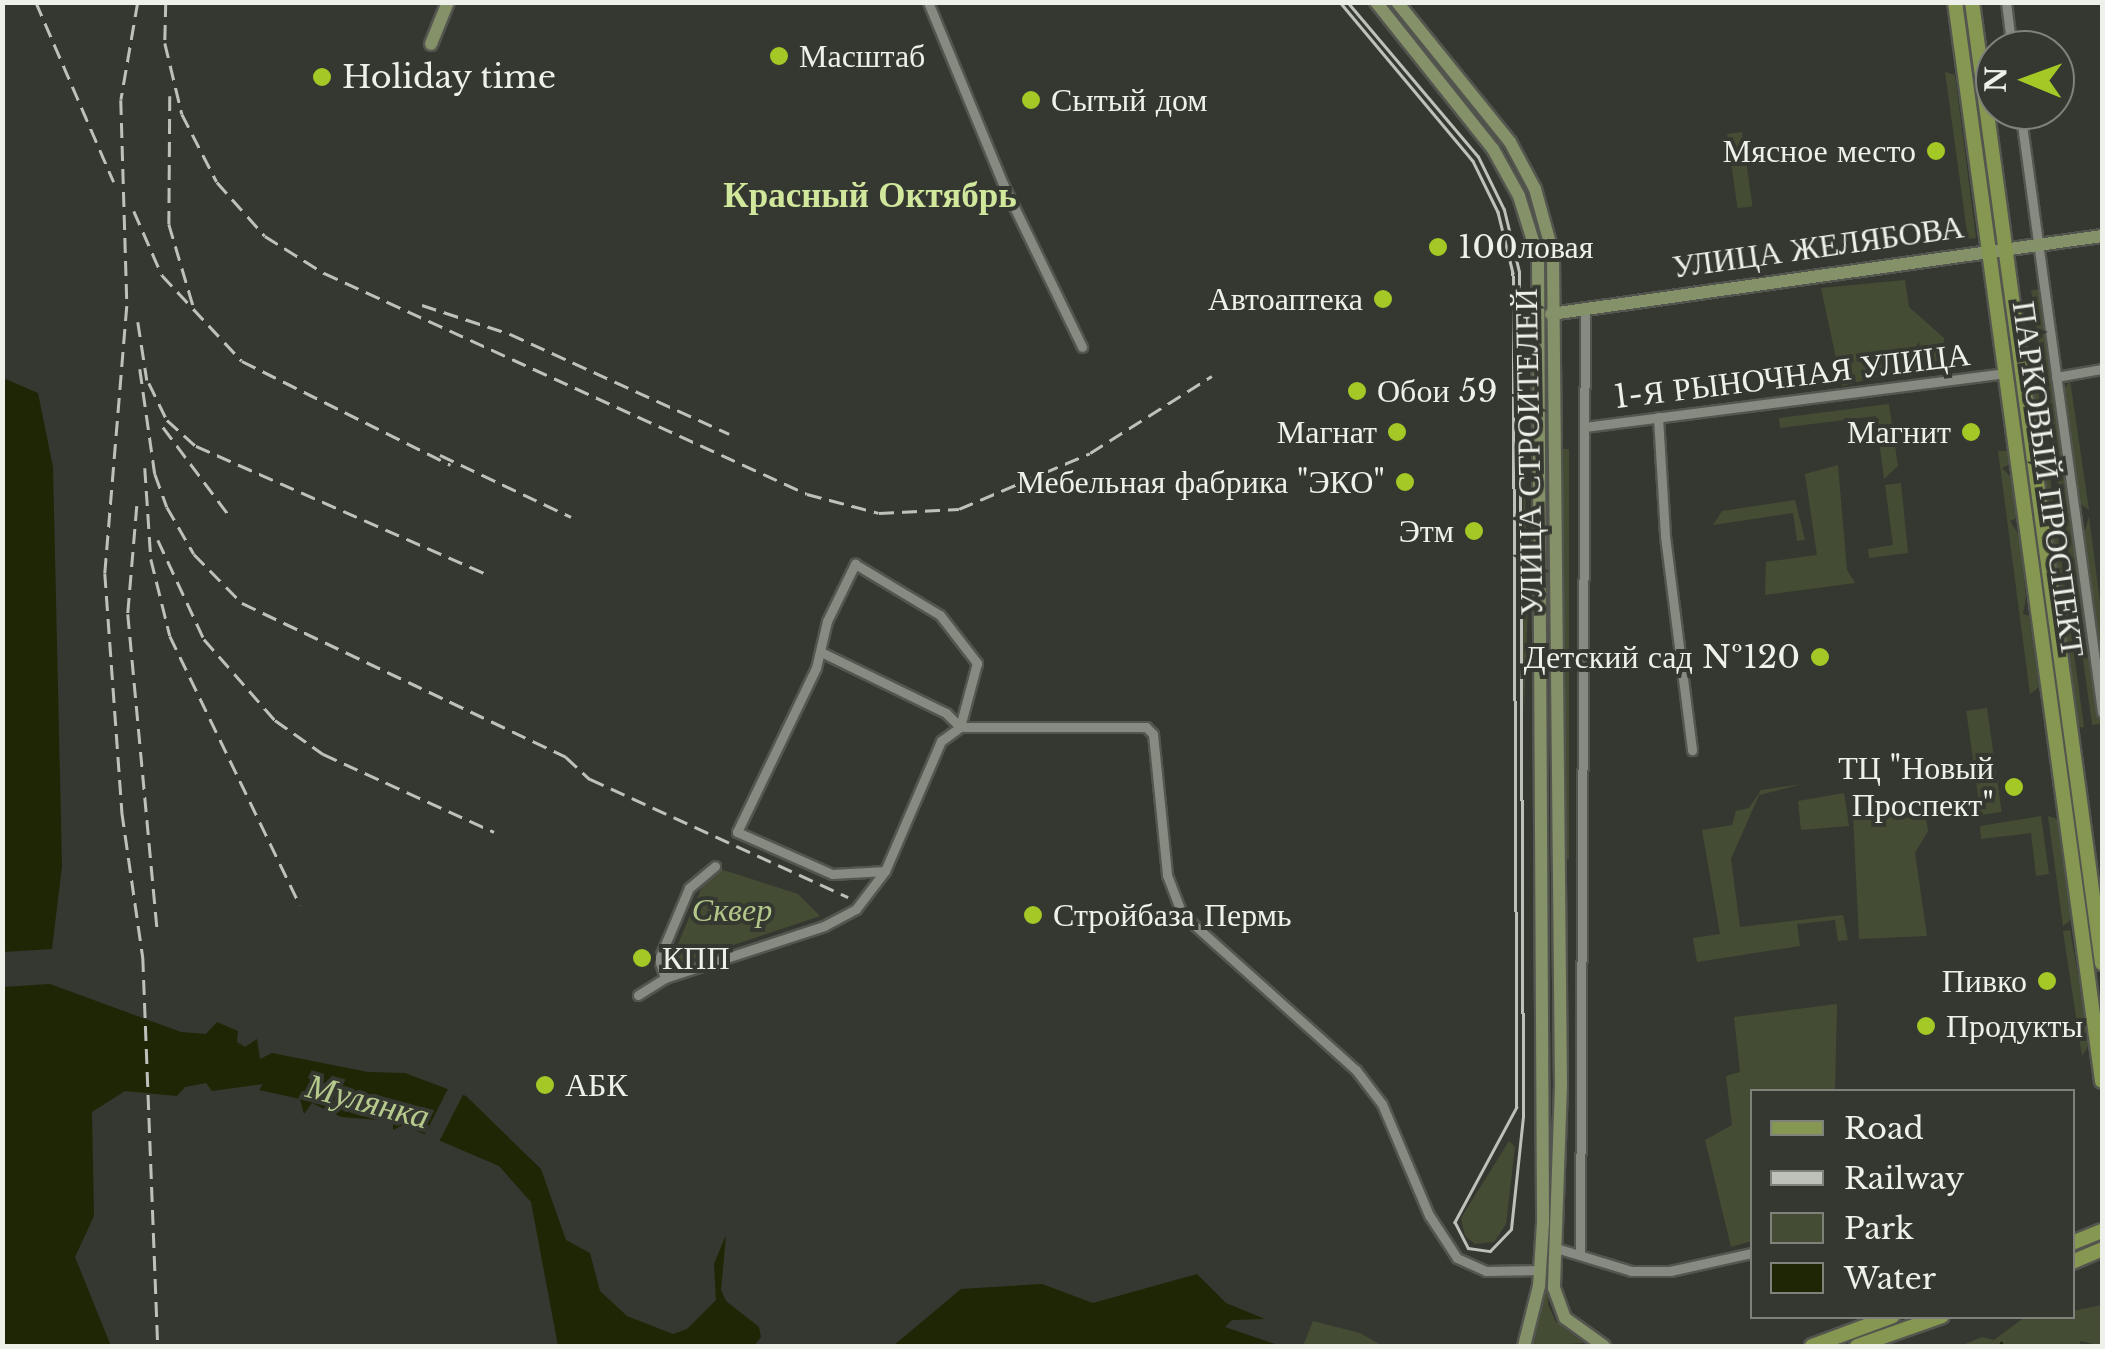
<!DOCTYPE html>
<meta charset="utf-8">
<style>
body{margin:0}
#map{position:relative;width:2105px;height:1349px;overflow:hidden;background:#353830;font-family:"Libre Baskerville",serif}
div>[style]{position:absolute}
.green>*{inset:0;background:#454c34;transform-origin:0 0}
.water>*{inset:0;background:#1e2605}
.pier>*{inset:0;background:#353830;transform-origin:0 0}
.stream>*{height:2.5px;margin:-1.25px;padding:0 1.25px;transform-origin:1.25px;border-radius:1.25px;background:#1e2605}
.roads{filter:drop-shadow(2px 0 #53554f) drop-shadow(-2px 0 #53554f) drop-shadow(0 2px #53554f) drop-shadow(0 -2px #53554f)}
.street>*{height:9px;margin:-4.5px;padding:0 4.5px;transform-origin:4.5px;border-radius:4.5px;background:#868a80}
.secondary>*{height:12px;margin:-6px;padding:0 6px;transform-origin:6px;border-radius:6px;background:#859168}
.primary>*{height:14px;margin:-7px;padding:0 7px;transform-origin:7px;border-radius:7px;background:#859750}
.tram>*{height:2.5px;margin:-1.25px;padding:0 1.25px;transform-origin:1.25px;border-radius:1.25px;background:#bec1ba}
.rail>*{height:2.5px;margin-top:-1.25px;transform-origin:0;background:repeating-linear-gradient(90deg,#bec1ba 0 15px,transparent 0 23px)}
.dots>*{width:28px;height:28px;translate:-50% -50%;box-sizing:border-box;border:5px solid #353830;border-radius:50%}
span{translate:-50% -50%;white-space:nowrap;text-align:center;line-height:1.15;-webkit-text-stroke:8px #353830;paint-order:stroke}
.poi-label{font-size:32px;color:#eef0ea}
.left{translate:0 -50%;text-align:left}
.right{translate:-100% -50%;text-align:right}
.street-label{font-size:32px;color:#eef0ea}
.park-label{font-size:32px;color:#b4c78a;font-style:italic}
.neighbourhood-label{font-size:35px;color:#d0e79c;font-weight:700}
.water-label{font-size:35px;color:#b6c98c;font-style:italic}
.frame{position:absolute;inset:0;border:5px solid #eef0ea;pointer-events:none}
.legend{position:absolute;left:1750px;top:1089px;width:325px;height:230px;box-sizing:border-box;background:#353830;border:2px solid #7f827a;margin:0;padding:12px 18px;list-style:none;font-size:30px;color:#eef0ea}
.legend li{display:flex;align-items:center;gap:20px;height:50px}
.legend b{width:50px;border:2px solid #7f827a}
.north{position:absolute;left:1975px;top:30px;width:100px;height:100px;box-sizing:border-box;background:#353830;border:2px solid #7f827a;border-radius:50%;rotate:271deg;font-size:28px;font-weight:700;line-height:40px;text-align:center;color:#eef0ea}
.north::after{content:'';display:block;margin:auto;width:35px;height:45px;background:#a4c825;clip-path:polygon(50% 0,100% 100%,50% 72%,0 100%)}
</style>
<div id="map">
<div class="green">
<div style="clip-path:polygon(1945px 72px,1955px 75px,1976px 238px,1968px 239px)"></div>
<div style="left:1742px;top:132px;width:75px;height:15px;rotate:82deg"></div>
<div style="clip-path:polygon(1905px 280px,1909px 307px,1944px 338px,1943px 360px,1842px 386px,1821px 288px)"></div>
<div style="left:2041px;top:289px;width:439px;height:10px;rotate:82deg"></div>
<div style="clip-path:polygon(2034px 359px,2084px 727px,2075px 728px,2036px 438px)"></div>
<div style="clip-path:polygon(2070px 380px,2089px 510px,2077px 502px,2062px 393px)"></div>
<div style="clip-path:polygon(1889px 404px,1898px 466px,1884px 479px,1876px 416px,1780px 428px,1779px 418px)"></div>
<div style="left:1569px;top:449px;width:410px;height:15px;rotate:90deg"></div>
<div style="clip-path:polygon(1998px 451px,2008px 451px,2010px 464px,2002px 468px,2011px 477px,2017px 518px,2010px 521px,2019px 535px,2026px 597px,2023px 614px,2029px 616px,2039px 687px,2030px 694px)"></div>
<div style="clip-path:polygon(1524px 453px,1528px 603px,1524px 714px,1523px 651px)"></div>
<div style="clip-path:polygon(1838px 465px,1847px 570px,1855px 583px,1765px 595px,1766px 562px,1817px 555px,1805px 474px)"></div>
<div style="clip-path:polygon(1901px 483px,1908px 553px,1869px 558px,1868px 549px,1893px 545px,1885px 485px)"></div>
<div style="clip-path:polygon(1795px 500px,1805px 540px,1797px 541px,1793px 513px,1713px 525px,1722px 511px)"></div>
<div style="clip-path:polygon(2089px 516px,2102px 618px,2102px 681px,2084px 535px)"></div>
<div style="left:1987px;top:708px;width:105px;height:21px;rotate:82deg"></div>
<div style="clip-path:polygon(1802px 784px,1759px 795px,1731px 859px,1740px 927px,1843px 915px,1848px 940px,1838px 941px,1835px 920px,1797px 924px,1800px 946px,1697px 962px,1693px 938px,1720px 934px,1702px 830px,1732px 825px,1736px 811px,1749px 808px,1761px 790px)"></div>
<div style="clip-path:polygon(1844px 793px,1849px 826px,1801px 830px,1798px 801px)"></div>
<div style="clip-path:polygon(1925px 811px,1928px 831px,1915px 853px,1927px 936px,1859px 939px,1853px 815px)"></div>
<div style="clip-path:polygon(2041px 816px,2049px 874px,2036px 876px,2031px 833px,1981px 839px,1980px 826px)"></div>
<div style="clip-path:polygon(2048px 816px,2058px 819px,2064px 858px,2071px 920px,2063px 926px)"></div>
<div style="clip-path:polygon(720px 869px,798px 894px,820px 916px,677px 964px,676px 949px,703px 884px)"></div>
<div style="clip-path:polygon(2070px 930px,2090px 1043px,2082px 1056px,2063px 931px)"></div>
<div style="clip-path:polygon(1837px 1004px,1835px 1091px,1752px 1092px,1752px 1241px,1731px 1247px,1705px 1140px,1732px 1125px,1726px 1076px,1740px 1072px,1734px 1017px)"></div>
<div style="clip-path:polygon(1509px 1141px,1515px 1147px,1506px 1224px,1494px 1242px,1475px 1244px,1465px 1236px,1461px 1218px)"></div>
<div style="clip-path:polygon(1550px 1227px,1548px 1305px,1556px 1322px,1584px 1343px,1530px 1346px)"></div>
<div style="clip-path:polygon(2102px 1305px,2102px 1346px,2081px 1341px,2078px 1346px,1960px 1346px,1982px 1337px,1994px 1340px,2025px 1317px,2072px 1316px,2073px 1311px)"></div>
<div style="clip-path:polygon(1313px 1321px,1360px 1333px,1383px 1346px,1303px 1346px)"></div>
</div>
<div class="water">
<div style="clip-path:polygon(3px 378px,38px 393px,53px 467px,62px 866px,52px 949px,3px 952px)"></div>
<div style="clip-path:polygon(50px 984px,181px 1032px,206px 1034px,217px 1022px,238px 1031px,237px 1042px,245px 1047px,257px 1039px,260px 1059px,272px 1053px,368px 1072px,405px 1073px,466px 1096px,541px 1169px,566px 1240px,590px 1253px,600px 1291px,627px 1316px,673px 1334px,687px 1329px,716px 1300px,714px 1264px,726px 1235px,721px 1290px,726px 1301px,759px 1327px,761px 1337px,754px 1346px,558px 1346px,531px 1202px,499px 1166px,403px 1125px,393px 1130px,393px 1121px,341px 1117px,312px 1103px,304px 1114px,300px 1099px,259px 1090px,263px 1084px,212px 1091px,206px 1083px,185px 1087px,177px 1096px,125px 1091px,92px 1112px,94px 1216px,75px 1257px,111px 1346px,3px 1346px,2px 987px)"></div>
<div style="clip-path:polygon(1197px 1274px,1226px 1303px,1265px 1319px,1232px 1320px,1225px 1327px,1281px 1346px,893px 1346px,961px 1289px,1042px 1284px,1093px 1303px)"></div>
</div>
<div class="pier">
<div style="left:451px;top:1083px;width:16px;height:62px;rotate:27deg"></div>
</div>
<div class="stream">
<div style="left:2000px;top:1346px;width:3px;rotate:-72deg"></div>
</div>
<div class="roads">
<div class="street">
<div style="left:928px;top:2px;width:197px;rotate:67.6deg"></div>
<div style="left:1003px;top:184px;width:181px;rotate:64.1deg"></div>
<div style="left:2006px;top:2px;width:48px;rotate:82.9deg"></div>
<div style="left:2020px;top:110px;width:608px;rotate:82.24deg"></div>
<div style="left:2056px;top:377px;width:47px;rotate:-9.9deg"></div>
<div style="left:1658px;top:417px;width:119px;rotate:86.6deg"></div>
<div style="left:1665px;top:536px;width:216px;rotate:82.8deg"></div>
<div style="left:1585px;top:427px;width:424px;rotate:-7.3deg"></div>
<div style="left:821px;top:652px;width:139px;rotate:26deg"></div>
<div style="left:946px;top:713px;width:20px;rotate:45deg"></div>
<div style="left:885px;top:871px;width:53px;rotate:176.8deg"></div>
<div style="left:832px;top:874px;width:104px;rotate:-156.1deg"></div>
<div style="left:737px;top:832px;width:182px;rotate:-64.3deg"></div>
<div style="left:816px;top:668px;width:48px;rotate:-76.8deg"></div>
<div style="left:827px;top:621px;width:64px;rotate:-63.8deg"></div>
<div style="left:855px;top:564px;width:99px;rotate:31deg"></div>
<div style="left:940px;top:615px;width:61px;rotate:52.4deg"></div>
<div style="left:977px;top:663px;width:66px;rotate:104.9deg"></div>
<div style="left:665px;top:978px;width:20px;rotate:-108deg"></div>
<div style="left:659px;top:959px;width:77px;rotate:-67.1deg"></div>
<div style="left:689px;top:888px;width:34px;rotate:-40deg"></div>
<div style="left:638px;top:995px;width:32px;rotate:-32deg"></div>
<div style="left:665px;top:978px;width:167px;rotate:-18.1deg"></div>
<div style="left:824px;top:926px;width:36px;rotate:-28deg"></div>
<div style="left:856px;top:909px;width:48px;rotate:-52.7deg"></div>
<div style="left:885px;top:871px;width:142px;rotate:-66.7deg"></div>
<div style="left:941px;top:741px;width:24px;rotate:-36deg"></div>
<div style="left:960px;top:727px;width:186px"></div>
<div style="left:1146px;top:727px;width:10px;rotate:45deg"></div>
<div style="left:1153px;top:734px;width:142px;rotate:84.3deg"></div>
<div style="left:1167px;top:875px;width:42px;rotate:69deg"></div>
<div style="left:1182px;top:914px;width:234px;rotate:41.9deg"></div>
<div style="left:1356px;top:1070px;width:43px;rotate:52.6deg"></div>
<div style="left:1382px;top:1104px;width:121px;rotate:67.1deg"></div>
<div style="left:1429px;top:1215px;width:51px;rotate:56.9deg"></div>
<div style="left:1457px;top:1258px;width:32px;rotate:24deg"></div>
<div style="left:1486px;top:1271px;width:55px;rotate:-1deg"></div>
<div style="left:1556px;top:1248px;width:78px;rotate:17deg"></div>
<div style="left:1631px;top:1271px;width:39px"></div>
<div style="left:1670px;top:1271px;width:84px;rotate:-12.4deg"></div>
<div style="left:1580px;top:1252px;width:944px;rotate:-89.7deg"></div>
</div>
<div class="secondary">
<div style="left:1376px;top:2px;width:188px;rotate:51.5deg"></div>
<div style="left:1493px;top:149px;width:54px;rotate:61deg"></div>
<div style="left:1519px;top:196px;width:64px;rotate:72.7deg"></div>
<div style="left:1538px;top:257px;width:966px;rotate:89.7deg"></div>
<div style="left:1543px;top:1223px;width:63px;rotate:93.6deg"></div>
<div style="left:1539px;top:1286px;width:62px;rotate:104deg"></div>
<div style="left:1397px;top:2px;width:180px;rotate:51.1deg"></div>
<div style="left:1510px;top:142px;width:53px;rotate:62deg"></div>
<div style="left:1535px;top:189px;width:67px;rotate:74.5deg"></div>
<div style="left:1553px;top:254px;width:831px;rotate:89.45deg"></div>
<div style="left:1561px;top:1085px;width:203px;rotate:92deg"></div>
<div style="left:1554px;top:1288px;width:32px;rotate:70deg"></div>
<div style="left:1565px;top:1318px;width:48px;rotate:35.7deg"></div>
<div style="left:431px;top:44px;width:45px;rotate:-68deg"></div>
<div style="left:1551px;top:314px;width:556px;rotate:-8.06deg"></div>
</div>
<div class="primary">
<div style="left:1955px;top:2px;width:1089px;rotate:82.24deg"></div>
<div style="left:1972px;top:2px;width:970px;rotate:82.3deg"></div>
<div style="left:2072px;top:1243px;width:32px;rotate:-22deg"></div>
<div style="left:2072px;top:1262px;width:33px;rotate:-23deg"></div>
<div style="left:1812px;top:1346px;width:86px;rotate:-20.3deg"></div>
<div style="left:1857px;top:1346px;width:90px;rotate:-19.4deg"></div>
</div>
</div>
<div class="tram">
<div style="left:1340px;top:2px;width:207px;rotate:50.1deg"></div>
<div style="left:1473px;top:161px;width:57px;rotate:63.9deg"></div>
<div style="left:1498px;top:212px;width:63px;rotate:76.2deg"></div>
<div style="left:1513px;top:273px;width:834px;rotate:89.73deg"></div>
<div style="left:1517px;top:1107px;width:131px;rotate:118.3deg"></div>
<div style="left:1455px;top:1222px;width:29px;rotate:63deg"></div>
<div style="left:1468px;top:1248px;width:22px;rotate:8deg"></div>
<div style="left:1490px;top:1251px;width:30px;rotate:-46deg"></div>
<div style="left:1511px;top:1229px;width:113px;rotate:-83.9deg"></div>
<div style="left:1523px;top:1117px;width:845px;rotate:-90.27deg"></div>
<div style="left:1519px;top:272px;width:64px;rotate:-103.6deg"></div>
<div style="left:1504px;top:210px;width:59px;rotate:-116.1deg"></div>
<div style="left:1478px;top:157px;width:203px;rotate:-130.2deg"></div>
</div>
<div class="rail">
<div style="left:36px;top:2px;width:196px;rotate:66.6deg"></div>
<div style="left:138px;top:2px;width:99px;rotate:99.8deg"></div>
<div style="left:121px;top:100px;width:206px;rotate:88.3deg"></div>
<div style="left:127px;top:306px;width:268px;rotate:94.7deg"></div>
<div style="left:105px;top:573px;width:240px;rotate:85.9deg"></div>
<div style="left:122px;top:812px;width:147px;rotate:81.8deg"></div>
<div style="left:143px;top:957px;width:389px;rotate:87.8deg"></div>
<div style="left:166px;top:2px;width:41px;rotate:91.4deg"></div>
<div style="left:165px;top:43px;width:73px;rotate:76.5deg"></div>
<div style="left:182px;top:114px;width:76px;rotate:62.8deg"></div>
<div style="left:217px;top:182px;width:72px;rotate:48.4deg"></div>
<div style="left:265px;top:236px;width:70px;rotate:32.1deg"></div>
<div style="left:324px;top:273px;width:531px;rotate:24.59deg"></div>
<div style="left:807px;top:494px;width:74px;rotate:14.8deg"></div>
<div style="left:879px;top:513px;width:80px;rotate:-2.9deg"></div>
<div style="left:959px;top:509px;width:142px;rotate:-23.1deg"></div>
<div style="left:1090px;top:453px;width:144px;rotate:-32.3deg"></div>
<div style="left:170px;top:96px;width:128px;rotate:90.4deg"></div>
<div style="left:169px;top:224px;width:92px;rotate:73.5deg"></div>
<div style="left:134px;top:211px;width:70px;rotate:66.4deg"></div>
<div style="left:162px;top:275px;width:117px;rotate:47.1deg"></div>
<div style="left:242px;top:361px;width:233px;rotate:26.5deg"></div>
<div style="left:422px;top:305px;width:93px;rotate:18.2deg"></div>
<div style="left:510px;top:334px;width:241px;rotate:24.5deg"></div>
<div style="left:138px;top:322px;width:59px;rotate:81.2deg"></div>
<div style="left:140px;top:369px;width:106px;rotate:81.9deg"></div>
<div style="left:155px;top:474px;width:35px;rotate:70deg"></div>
<div style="left:167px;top:507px;width:54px;rotate:60.1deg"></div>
<div style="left:194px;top:554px;width:69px;rotate:45.6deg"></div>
<div style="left:242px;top:603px;width:359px;rotate:25.4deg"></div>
<div style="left:566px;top:757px;width:33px;rotate:43deg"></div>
<div style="left:590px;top:779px;width:284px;rotate:24.6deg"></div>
<div style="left:149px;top:383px;width:41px;rotate:64.1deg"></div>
<div style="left:167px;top:420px;width:39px;rotate:42deg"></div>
<div style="left:196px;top:446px;width:319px;rotate:23.8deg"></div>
<div style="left:163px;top:427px;width:109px;rotate:53.2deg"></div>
<div style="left:440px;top:455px;width:145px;rotate:25.3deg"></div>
<div style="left:145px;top:468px;width:91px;rotate:86.2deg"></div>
<div style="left:151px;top:559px;width:79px;rotate:76.1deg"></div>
<div style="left:170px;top:636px;width:299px;rotate:64.2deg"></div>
<div style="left:137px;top:506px;width:108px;rotate:94.8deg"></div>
<div style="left:128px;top:614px;width:315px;rotate:84.7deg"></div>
<div style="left:158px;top:540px;width:109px;rotate:65.1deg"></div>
<div style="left:204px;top:639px;width:108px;rotate:48.8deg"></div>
<div style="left:275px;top:720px;width:59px;rotate:35.3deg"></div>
<div style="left:323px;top:754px;width:188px;rotate:24.5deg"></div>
</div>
<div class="dots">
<div style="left:779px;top:56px;background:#a4c825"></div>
<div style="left:322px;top:77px;background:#a4c825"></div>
<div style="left:1031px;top:100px;background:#a4c825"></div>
<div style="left:1936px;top:151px;background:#a4c825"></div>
<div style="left:1438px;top:247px;background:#a4c825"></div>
<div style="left:1383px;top:299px;background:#a4c825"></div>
<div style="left:1357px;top:391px;background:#a4c825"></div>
<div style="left:1397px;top:432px;background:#a4c825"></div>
<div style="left:1971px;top:432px;background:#a4c825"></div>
<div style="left:1405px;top:482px;background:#a4c825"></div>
<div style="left:1474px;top:531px;background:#a4c825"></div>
<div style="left:1820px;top:657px;background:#a4c825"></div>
<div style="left:2014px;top:787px;background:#a4c825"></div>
<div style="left:1033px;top:915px;background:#a4c825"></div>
<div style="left:642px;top:958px;background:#a4c825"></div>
<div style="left:2047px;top:981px;background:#a4c825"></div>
<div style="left:1926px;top:1026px;background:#a4c825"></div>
<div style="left:545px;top:1085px;background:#a4c825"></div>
</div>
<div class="poi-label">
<span class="left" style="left:799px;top:56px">Масштаб</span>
<span class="left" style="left:342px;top:77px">Holiday time</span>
<span class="left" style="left:1051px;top:100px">Сытый дом</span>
<span class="right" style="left:1916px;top:151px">Мясное место</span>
<span class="left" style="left:1458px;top:247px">100ловая</span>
<span class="right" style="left:1363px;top:299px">Автоаптека</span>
<span class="left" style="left:1377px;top:391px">Обои 59</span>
<span class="right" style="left:1377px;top:432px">Магнат</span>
<span class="right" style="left:1951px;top:432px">Магнит</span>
<span class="right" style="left:1385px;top:482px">Мебельная фабрика "ЭКО"</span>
<span class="right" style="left:1454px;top:531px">Этм</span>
<span class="right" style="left:1800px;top:657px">Детский сад №120</span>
<span class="right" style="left:1994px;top:787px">ТЦ "Новый<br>Проспект"</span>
<span class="left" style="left:1053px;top:915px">Стройбаза Пермь</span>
<span class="left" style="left:662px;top:958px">КПП</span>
<span class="right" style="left:2027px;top:981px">Пивко</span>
<span class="left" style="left:1946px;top:1026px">Продукты</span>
<span class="left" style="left:565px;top:1085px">АБК</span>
</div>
<div class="street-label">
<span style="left:1818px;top:247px;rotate:-8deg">УЛИЦА ЖЕЛЯБОВА</span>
<span style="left:1792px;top:376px;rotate:-7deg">1-Я РЫНОЧНАЯ УЛИЦА</span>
<span style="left:1529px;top:452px;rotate:-91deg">УЛИЦА СТРОИТЕЛЕЙ</span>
<span style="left:2048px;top:479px;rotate:82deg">ПАРКОВЫЙ ПРОСПЕКТ</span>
</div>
<div class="park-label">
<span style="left:732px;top:910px">Сквер</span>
</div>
<div class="neighbourhood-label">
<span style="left:870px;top:195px">Красный Октябрь</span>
</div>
<div class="water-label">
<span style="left:368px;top:1101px;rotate:15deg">Мулянка</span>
</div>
<div class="frame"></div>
<ul class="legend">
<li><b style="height:12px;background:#859750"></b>Road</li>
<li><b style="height:12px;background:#bec1ba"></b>Railway</li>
<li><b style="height:28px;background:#454c34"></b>Park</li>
<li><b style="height:28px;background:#1e2605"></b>Water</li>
</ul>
<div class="north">N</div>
</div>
